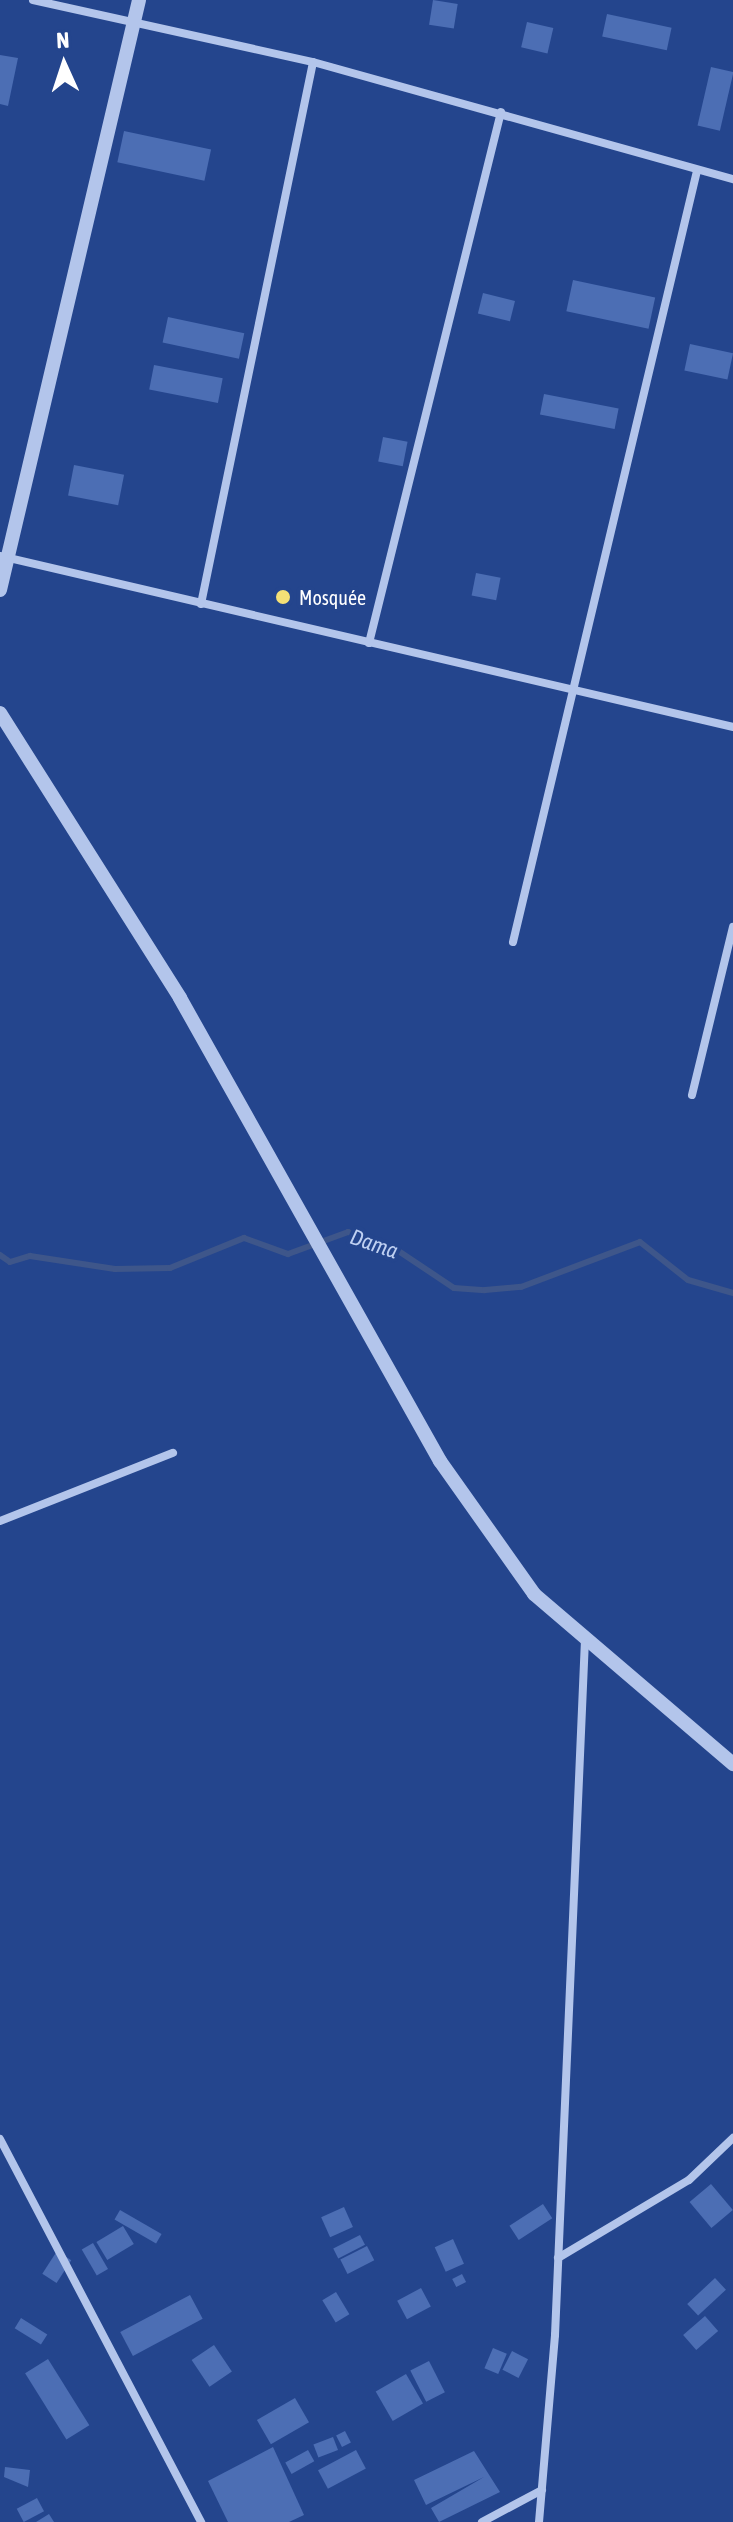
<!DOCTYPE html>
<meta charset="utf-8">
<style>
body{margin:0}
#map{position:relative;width:733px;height:2522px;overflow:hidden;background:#24458d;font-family:"Asap Condensed",sans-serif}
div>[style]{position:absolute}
.stream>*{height:6px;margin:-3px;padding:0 3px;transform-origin:3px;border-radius:3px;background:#3e568a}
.building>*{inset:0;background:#4c6eb4;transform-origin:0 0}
.minor>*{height:8px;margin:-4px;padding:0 4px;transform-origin:4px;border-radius:4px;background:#b3c5eb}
.tertiary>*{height:14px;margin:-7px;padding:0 7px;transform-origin:7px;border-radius:7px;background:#b3c5eb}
.dots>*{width:22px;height:22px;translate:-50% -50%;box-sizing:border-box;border:4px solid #24458d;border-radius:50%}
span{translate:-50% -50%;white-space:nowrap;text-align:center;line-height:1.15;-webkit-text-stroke:8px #24458d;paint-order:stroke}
.poi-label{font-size:20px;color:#fff}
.left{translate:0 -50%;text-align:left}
.water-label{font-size:22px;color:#bfd0f2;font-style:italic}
.north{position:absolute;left:24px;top:24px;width:80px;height:80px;-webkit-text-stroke:6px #24458d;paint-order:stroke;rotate:357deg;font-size:22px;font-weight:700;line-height:32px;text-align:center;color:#fff}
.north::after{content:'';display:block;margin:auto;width:28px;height:36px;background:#fff;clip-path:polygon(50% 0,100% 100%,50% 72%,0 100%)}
</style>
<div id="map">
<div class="stream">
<div style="left:0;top:1255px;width:12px;rotate:35deg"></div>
<div style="left:10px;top:1262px;width:21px;rotate:-17deg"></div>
<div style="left:30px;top:1256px;width:86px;rotate:8.7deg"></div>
<div style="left:115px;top:1269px;width:55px;rotate:-1deg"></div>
<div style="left:170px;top:1268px;width:80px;rotate:-22.1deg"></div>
<div style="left:244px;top:1238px;width:47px;rotate:20deg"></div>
<div style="left:288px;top:1254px;width:64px;rotate:-20.1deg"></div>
<div style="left:348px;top:1232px;width:49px;rotate:19.2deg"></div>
<div style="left:394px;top:1248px;width:72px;rotate:33.7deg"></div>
<div style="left:454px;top:1288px;width:31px;rotate:4deg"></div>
<div style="left:485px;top:1290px;width:36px;rotate:-5deg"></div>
<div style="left:521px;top:1287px;width:127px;rotate:-20.7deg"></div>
<div style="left:640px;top:1242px;width:61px;rotate:38.4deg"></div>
<div style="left:688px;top:1280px;width:47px;rotate:16.1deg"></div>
</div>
<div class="building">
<div style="left:433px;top:0;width:25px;height:25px;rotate:9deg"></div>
<div style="left:607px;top:14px;width:66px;height:23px;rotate:12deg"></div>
<div style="left:527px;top:22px;width:27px;height:26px;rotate:13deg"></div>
<div style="clip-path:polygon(0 55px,18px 58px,8px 106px,0 104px)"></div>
<div style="left:711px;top:67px;width:23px;height:60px;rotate:13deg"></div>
<div style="left:124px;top:131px;width:89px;height:32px;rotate:12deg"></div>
<div style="left:573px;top:280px;width:84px;height:32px;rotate:12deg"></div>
<div style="left:483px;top:293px;width:33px;height:21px;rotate:14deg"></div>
<div style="left:168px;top:317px;width:78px;height:26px;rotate:12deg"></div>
<div style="left:690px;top:344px;width:44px;height:27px;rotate:12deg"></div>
<div style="left:154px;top:365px;width:70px;height:25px;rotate:11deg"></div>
<div style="left:544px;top:394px;width:76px;height:21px;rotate:11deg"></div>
<div style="left:383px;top:437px;width:25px;height:25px;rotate:11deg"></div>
<div style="left:74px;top:465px;width:51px;height:31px;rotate:11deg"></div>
<div style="left:476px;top:573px;width:25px;height:23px;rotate:11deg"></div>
<div style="left:711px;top:2184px;width:34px;height:28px;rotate:50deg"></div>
<div style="left:543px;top:2204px;width:17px;height:40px;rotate:57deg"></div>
<div style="left:344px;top:2207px;width:22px;height:25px;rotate:66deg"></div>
<div style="left:120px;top:2210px;width:48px;height:11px;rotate:30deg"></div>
<div style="left:123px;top:2226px;width:21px;height:31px;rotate:59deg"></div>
<div style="left:360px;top:2235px;width:11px;height:30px;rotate:63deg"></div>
<div style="left:453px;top:2239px;width:27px;height:20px;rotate:66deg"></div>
<div style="left:93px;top:2243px;width:30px;height:13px;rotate:60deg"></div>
<div style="left:367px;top:2246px;width:16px;height:30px;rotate:63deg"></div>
<div style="left:57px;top:2251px;width:17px;height:27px;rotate:33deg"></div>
<div style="left:462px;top:2274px;width:9px;height:11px;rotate:63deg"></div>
<div style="left:715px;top:2278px;width:16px;height:38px;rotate:47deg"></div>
<div style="left:421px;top:2288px;width:21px;height:27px;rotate:62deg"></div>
<div style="left:336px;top:2292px;width:26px;height:16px;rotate:59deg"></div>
<div style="left:190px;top:2295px;width:27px;height:79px;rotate:62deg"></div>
<div style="left:705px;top:2316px;width:20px;height:29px;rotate:49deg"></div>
<div style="left:21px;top:2318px;width:31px;height:12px;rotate:32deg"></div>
<div style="left:214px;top:2345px;width:32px;height:27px;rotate:56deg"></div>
<div style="left:493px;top:2348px;width:15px;height:22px;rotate:23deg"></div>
<div style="left:512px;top:2351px;width:18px;height:21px;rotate:27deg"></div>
<div style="left:48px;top:2359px;width:78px;height:27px;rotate:58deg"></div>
<div style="left:429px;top:2361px;width:35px;height:21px;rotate:63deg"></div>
<div style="left:406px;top:2374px;width:34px;height:35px;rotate:60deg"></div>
<div style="left:295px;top:2398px;width:28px;height:44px;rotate:60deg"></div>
<div style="left:345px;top:2431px;width:13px;height:10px;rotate:63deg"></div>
<div style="left:333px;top:2437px;width:14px;height:21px;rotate:69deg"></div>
<div style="clip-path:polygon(273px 2447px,304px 2515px,289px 2522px,228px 2522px,208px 2481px)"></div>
<div style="left:308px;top:2450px;width:13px;height:26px;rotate:61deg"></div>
<div style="left:356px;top:2450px;width:21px;height:43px;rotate:62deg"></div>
<div style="clip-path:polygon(474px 2451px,500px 2492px,439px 2522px,431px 2508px,484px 2477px,426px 2505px,414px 2480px)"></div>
<div style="clip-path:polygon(5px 2467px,30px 2470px,28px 2487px,4px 2477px)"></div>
<div style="left:37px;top:2498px;width:15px;height:23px;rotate:62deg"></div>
<div style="clip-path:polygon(49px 2514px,54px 2522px,36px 2522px)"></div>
</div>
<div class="minor">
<div style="left:33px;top:0;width:287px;rotate:12.5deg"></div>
<div style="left:313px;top:62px;width:436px;rotate:15.6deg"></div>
<div style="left:0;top:556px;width:753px;rotate:13.13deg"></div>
<div style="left:201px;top:604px;width:553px;rotate:-78.32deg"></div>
<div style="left:369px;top:643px;width:547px;rotate:-76.04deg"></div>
<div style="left:513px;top:942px;width:793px;rotate:-76.58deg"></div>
<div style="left:692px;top:1095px;width:173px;rotate:-76.3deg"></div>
<div style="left:0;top:1521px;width:186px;rotate:-21.5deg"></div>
<div style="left:0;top:2139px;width:433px;rotate:62.3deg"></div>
<div style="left:558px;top:2258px;width:152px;rotate:-30.8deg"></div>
<div style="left:689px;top:2180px;width:61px;rotate:-43.7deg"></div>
<div style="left:482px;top:2522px;width:68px;rotate:-28.1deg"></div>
<div style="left:539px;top:2522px;width:188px;rotate:-85.1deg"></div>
<div style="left:555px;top:2335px;width:697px;rotate:-87.53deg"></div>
</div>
<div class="tertiary">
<div style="left:0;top:590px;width:606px;rotate:-76.74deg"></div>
<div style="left:0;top:713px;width:337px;rotate:57.7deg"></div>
<div style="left:180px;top:998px;width:531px;rotate:60.68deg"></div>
<div style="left:440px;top:1461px;width:163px;rotate:54.7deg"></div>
<div style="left:534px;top:1594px;width:262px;rotate:40.5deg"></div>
</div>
<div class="dots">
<div style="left:283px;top:597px;background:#f5e076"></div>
</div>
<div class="poi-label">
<span class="left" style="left:299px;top:597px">Mosquée</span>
</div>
<div class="water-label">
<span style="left:374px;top:1244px;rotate:19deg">Dama</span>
</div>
<div class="north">N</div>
</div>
